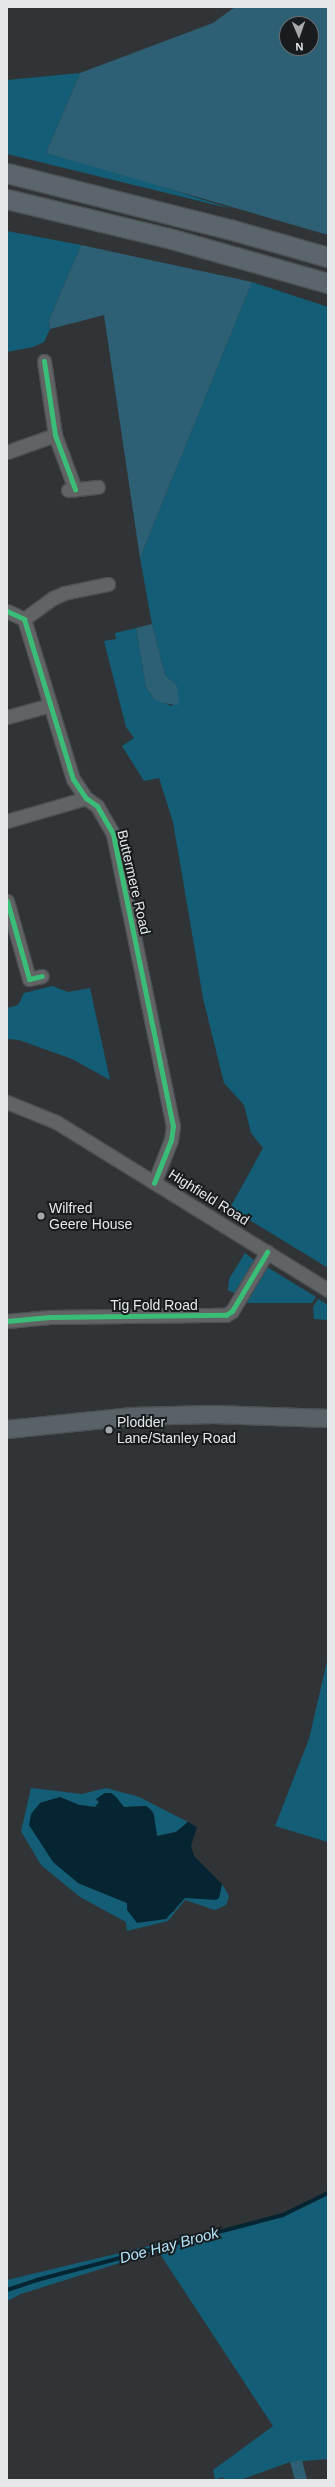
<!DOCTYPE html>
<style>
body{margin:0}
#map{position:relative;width:335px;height:2487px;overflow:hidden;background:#303436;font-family:Arial,sans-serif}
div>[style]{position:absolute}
.green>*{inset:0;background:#135e76}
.forest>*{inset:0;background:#2d6074}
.water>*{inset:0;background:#042531}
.stream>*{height:3.5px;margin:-1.75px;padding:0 1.75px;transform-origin:1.75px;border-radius:1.75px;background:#042531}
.roads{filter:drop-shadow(1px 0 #4d5153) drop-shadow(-1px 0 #4d5153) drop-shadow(0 1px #4d5153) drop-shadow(0 -1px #4d5153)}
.minor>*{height:13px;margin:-6.5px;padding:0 6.5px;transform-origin:6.5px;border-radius:6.5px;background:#616364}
.major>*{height:17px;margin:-8.5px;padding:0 8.5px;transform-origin:8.5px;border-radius:8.5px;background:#596266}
.highway>*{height:19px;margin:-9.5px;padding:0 9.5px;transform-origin:9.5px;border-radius:9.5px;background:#5a666b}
.cycleway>*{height:5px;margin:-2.5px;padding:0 2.5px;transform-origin:2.5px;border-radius:2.5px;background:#3abd76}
.dots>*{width:11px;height:11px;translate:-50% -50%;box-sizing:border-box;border:2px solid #191c1e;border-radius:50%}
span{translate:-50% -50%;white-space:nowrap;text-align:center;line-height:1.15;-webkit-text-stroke:4px #191c1e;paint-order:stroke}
.street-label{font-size:14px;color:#e4e8ea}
.poi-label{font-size:14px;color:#e4e8ea}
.left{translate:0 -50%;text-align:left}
.water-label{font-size:15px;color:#b4e6fc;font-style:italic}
.frame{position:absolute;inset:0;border:8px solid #e4e8ea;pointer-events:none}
.north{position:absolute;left:279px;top:16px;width:40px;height:40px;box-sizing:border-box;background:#191c1e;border:1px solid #6a6e70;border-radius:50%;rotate:178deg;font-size:11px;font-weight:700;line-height:16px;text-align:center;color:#e4e8ea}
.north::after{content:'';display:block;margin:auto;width:14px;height:18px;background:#a5a9ab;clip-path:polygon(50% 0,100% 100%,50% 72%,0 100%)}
</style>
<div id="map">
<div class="green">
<div style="clip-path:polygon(80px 73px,46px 153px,127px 175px,232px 209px,7px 154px,7px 80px)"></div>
<div style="clip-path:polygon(7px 231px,81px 245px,49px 320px,50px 329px,44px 342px,33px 347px,7px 352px)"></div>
<div style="clip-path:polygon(252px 282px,328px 307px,328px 1268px,230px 1208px,263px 1148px,251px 1133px,244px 1105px,224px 1083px,203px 998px,173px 822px,159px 778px,144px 781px,122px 746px,134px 738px,126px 727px,104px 641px,116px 639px,115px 633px,136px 628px,146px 687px,154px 699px,172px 706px,177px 686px,165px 675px,152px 624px,140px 558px)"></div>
<div style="clip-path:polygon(52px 986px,68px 992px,90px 988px,110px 1080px,72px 1059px,19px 1040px,7px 1039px,7px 1008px,18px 1005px,24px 993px)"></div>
<div style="clip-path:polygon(245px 1253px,255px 1261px,236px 1293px,234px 1293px,228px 1290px,229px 1279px)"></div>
<div style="clip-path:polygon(267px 1267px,316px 1297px,312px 1303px,243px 1303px)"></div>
<div style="clip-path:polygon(318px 1299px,328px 1305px,328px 1320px,314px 1319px,313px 1307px)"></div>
<div style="clip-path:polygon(328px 1657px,328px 1842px,275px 1826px,309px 1739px)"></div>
<div style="clip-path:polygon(31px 1788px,82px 1794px,106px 1788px,139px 1797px,188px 1822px,176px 1832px,157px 1836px,152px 1811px,146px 1806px,124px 1807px,111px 1793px,105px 1793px,96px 1800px,99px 1802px,96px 1807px,79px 1805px,60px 1797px,40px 1803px,78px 1883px,127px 1903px,174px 1912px,180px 1901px,185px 1898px,219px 1898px,222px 1884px,229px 1896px,226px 1905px,215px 1910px,185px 1900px,168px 1921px,127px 1931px,126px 1922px,80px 1897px,41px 1865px,21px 1831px)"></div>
<div style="clip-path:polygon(328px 2195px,328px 2459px,290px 2462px,240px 2480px,224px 2480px,223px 2477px,215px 2480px,213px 2470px,273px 2426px,158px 2251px,21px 2294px,7px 2301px,7px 2280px,153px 2245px,283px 2217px)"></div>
</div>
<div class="forest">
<div style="clip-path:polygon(evenodd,235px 7px,328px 7px,328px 235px,46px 153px,80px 73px,213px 23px,235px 7px,287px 24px,311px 24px,311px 48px,287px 48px,287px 24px)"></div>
<div style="clip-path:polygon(81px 245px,252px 282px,140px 558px,104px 315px,50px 329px,49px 320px)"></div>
<div style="clip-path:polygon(152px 624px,165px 675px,177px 686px,179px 705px,162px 703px,154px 699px,146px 687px,136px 628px)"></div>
<div style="clip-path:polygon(302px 2460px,307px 2480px,295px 2480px,290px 2462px)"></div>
</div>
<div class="water">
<div style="clip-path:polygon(105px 1793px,111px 1793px,116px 1797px,124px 1807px,146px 1806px,152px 1811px,154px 1815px,157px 1836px,176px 1832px,188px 1822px,197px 1827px,191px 1846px,194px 1856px,222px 1884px,219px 1898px,216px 1900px,185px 1898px,166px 1919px,137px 1923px,127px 1910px,127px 1903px,78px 1883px,53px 1862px,29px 1825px,31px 1814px,40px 1803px,60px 1797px,79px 1805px,95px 1807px,99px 1802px,96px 1799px)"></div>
</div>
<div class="stream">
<div style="left:7px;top:2290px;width:32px;rotate:-18deg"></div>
<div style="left:37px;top:2280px;width:254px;rotate:-14.8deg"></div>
<div style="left:283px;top:2215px;width:50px;rotate:-26.1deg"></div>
</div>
<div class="roads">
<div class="minor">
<div style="left:44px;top:361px;width:75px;rotate:81.5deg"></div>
<div style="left:55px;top:435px;width:58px;rotate:69.7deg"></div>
<div style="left:7px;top:452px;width:51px;rotate:-19.5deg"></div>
<div style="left:68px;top:490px;width:30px;rotate:-6deg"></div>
<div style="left:7px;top:611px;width:19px;rotate:25deg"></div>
<div style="left:24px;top:619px;width:167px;rotate:73deg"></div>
<div style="left:73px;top:779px;width:23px;rotate:56deg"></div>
<div style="left:86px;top:798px;width:14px;rotate:36deg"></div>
<div style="left:97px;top:806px;width:32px;rotate:60deg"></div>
<div style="left:113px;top:834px;width:298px;rotate:78.4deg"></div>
<div style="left:173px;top:1126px;width:14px;rotate:98deg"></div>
<div style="left:171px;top:1140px;width:46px;rotate:111.6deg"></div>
<div style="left:24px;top:619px;width:36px;rotate:-36deg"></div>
<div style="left:53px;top:598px;width:12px;rotate:-24deg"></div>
<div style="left:64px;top:593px;width:45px;rotate:-11.6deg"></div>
<div style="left:7px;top:717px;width:45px;rotate:-15.6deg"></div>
<div style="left:7px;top:821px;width:82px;rotate:-16.2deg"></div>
<div style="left:7px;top:901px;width:81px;rotate:74.2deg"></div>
<div style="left:29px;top:979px;width:13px;rotate:-13deg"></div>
<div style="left:7px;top:1102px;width:53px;rotate:22.2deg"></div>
<div style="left:56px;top:1122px;width:320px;rotate:31.7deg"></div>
<div style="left:7px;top:1321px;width:43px;rotate:-5.3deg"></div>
<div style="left:50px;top:1317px;width:176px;rotate:-0.7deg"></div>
<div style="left:226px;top:1315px;width:7px;rotate:-34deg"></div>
<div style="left:232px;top:1311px;width:69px;rotate:-59.3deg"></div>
</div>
<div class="major">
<div style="left:7px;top:1429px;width:126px;rotate:-5.9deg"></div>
<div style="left:132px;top:1416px;width:81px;rotate:-1.4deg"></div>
<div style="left:213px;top:1414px;width:115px;rotate:2deg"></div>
</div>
<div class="highway">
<div style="left:7px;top:173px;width:229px;rotate:14.2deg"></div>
<div style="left:229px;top:229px;width:103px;rotate:15.8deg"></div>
<div style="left:7px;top:199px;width:170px;rotate:13.6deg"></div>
<div style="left:172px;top:239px;width:162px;rotate:15.8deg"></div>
</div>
</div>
<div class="cycleway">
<div style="left:44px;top:361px;width:75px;rotate:81.5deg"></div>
<div style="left:55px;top:435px;width:58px;rotate:69.7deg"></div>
<div style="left:7px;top:611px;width:19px;rotate:25deg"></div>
<div style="left:24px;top:619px;width:167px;rotate:73deg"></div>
<div style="left:73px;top:779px;width:23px;rotate:56deg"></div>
<div style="left:86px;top:798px;width:14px;rotate:36deg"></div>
<div style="left:97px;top:806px;width:32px;rotate:60deg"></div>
<div style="left:113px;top:834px;width:298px;rotate:78.4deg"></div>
<div style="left:173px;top:1126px;width:14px;rotate:98deg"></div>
<div style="left:171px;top:1140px;width:46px;rotate:111.6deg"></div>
<div style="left:7px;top:901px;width:81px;rotate:74.2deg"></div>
<div style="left:29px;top:979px;width:13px;rotate:-13deg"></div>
<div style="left:7px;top:1321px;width:43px;rotate:-5.3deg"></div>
<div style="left:50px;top:1317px;width:176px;rotate:-0.7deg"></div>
<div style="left:226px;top:1315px;width:7px;rotate:-34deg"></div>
<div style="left:232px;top:1311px;width:69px;rotate:-59.3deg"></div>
</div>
<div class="dots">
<div style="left:41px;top:1216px;background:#a5a9ab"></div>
<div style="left:109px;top:1430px;background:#a5a9ab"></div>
</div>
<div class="street-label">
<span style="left:134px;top:882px;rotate:77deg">Buttermere Road</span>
<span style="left:209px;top:1197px;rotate:32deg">Highfield Road</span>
<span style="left:154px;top:1305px">Tig Fold Road</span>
</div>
<div class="poi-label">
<span class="left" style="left:49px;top:1216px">Wilfred<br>Geere House</span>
<span class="left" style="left:117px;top:1430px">Plodder<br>Lane/Stanley Road</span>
</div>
<div class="water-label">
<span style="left:169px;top:2245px;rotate:-15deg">Doe Hay Brook</span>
</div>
<div class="frame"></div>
<div class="north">N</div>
</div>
